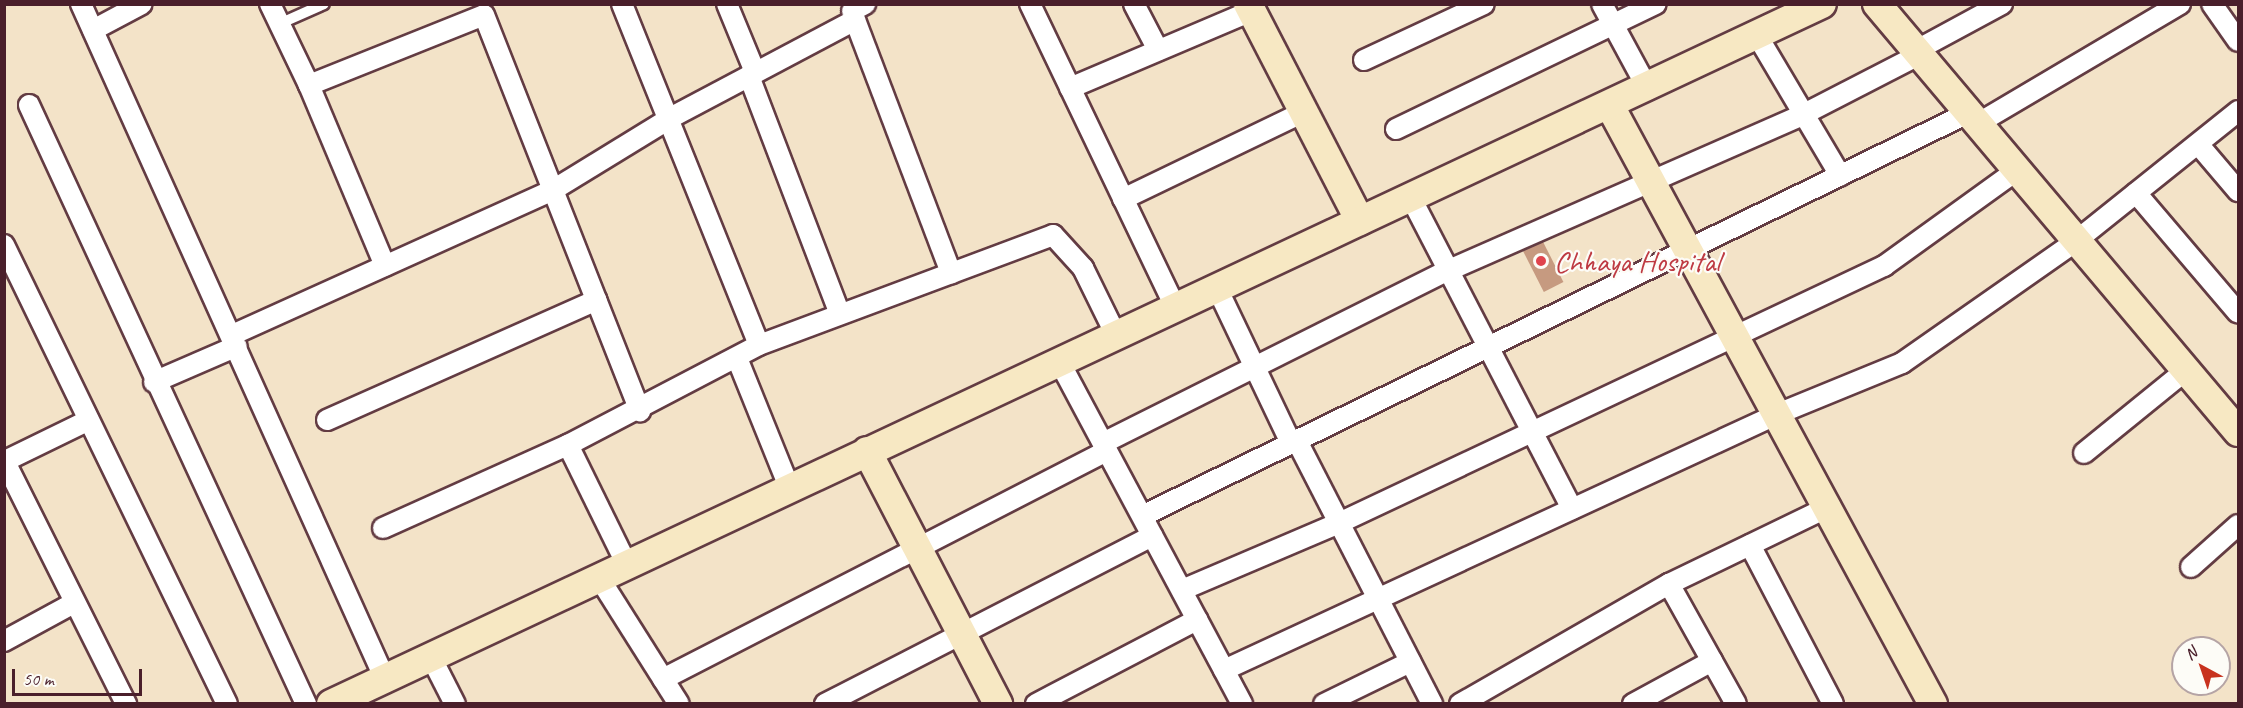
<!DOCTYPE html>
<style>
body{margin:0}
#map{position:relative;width:2243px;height:708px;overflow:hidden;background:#f3e3c8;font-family:Caveat,sans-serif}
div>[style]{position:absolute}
.building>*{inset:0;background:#c69a80;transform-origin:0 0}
.roads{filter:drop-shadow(2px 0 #633c43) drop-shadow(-2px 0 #633c43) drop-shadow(0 2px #633c43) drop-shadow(0 -2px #633c43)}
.lane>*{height:10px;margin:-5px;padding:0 5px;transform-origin:5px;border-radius:5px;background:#fff}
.street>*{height:20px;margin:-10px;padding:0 10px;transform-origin:10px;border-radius:10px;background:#fff}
.secondary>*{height:28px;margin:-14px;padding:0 14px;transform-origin:14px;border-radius:14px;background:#f7e8c3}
.dots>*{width:16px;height:16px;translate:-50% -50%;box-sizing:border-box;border:3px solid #fdfcf7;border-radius:50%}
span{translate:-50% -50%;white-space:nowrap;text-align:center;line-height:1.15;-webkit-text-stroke:4.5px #fdfcf7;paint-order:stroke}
.health-label{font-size:30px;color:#be3a42}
.left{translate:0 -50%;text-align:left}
.frame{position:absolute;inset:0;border:6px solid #4a1f2b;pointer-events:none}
.north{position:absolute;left:2171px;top:636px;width:60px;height:60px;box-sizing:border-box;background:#fdfcf7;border:2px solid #b5a4a5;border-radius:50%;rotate:320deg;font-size:16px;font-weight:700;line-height:24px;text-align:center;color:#4a1f2b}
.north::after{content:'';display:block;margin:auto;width:21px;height:27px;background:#c8321e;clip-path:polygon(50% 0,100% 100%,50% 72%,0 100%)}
.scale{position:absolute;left:12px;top:669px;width:130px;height:27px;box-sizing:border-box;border:3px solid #4a1f2b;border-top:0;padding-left:8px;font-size:18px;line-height:21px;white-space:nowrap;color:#4a1f2b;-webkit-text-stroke:4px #fdfcf7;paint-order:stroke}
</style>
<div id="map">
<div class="building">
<div style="left:1538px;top:232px;width:56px;height:22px;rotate:63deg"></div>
</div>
<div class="roads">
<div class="lane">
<div style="left:279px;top:24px;width:49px;rotate:-24deg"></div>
</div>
<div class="street">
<div style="left:81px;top:4px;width:738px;rotate:65.76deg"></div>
<div style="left:270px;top:4px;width:90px;rotate:64.3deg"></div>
<div style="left:309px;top:85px;width:188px;rotate:-21.8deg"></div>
<div style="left:484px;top:15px;width:426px;rotate:68.5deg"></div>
<div style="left:622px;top:4px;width:367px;rotate:68.1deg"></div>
<div style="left:759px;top:345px;width:216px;rotate:152.4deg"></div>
<div style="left:568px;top:445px;width:131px;rotate:63.8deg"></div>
<div style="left:727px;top:4px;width:74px;rotate:67.6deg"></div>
<div style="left:1030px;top:4px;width:336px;rotate:64.4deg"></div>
<div style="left:1134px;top:4px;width:52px;rotate:62.4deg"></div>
<div style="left:1602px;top:4px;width:97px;rotate:61.6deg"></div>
<div style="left:2212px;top:4px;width:45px;rotate:54.9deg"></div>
<div style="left:852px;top:11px;width:15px;rotate:-28deg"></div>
<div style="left:93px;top:30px;width:55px;rotate:-28deg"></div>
<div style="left:1758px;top:37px;width:161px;rotate:59.3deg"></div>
<div style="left:1915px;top:51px;width:99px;rotate:-28.4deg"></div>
<div style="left:1364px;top:60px;width:132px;rotate:-25deg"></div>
<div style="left:749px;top:76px;width:255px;rotate:69.1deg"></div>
<div style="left:309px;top:85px;width:196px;rotate:67.2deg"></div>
<div style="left:1070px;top:88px;width:197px;rotate:-23deg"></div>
<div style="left:29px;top:105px;width:660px;rotate:65.18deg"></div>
<div style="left:1977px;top:124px;width:236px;rotate:-30.6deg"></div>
<div style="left:1396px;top:129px;width:288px;rotate:-25.7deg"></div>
<div style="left:2198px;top:144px;width:62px;rotate:49.6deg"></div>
<div style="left:2136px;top:193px;width:157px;rotate:49.6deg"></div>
<div style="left:1411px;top:198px;width:350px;rotate:62.6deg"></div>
<div style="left:1123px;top:199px;width:201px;rotate:-25.7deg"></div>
<div style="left:4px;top:245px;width:510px;rotate:64.09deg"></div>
<div style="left:1217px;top:288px;width:172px;rotate:64.5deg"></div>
<div style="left:232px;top:335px;width:352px;rotate:-24.3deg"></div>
<div style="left:553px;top:190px;width:140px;rotate:-31.5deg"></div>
<div style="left:672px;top:117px;width:207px;rotate:-27.9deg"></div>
<div style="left:855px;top:20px;width:271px;rotate:69.2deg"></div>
<div style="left:759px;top:345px;width:314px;rotate:-20.5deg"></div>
<div style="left:1053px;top:235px;width:45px;rotate:47.7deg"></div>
<div style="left:1083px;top:268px;width:75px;rotate:63.8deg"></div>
<div style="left:737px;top:358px;width:139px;rotate:68deg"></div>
<div style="left:1059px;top:361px;width:389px;rotate:61.9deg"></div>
<div style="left:154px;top:382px;width:90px;rotate:-23.4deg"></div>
<div style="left:327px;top:420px;width:295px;rotate:-24deg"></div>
<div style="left:1297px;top:441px;width:296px;rotate:62.8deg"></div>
<div style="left:1103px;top:443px;width:385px;rotate:-26.6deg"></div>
<div style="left:1447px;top:271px;width:390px;rotate:-23.7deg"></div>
<div style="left:1804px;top:114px;width:129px;rotate:-27.2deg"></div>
<div style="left:2084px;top:453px;width:132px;rotate:-39.1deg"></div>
<div style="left:4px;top:460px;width:273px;rotate:63.4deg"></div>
<div style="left:5px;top:461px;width:93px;rotate:-26deg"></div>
<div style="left:1142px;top:516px;width:919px;rotate:-26.01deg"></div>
<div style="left:383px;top:528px;width:203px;rotate:-24.2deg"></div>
<div style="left:1750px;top:545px;width:179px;rotate:62.4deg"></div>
<div style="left:2191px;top:567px;width:63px;rotate:-41.8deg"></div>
<div style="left:598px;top:576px;width:151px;rotate:57.7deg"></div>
<div style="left:1669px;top:584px;width:137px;rotate:60.8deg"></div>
<div style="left:1182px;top:590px;width:171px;rotate:-23.1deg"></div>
<div style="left:1339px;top:523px;width:603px;rotate:-25.25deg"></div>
<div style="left:1884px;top:266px;width:164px;rotate:-35.8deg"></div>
<div style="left:4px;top:641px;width:80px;rotate:-28.5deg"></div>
<div style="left:430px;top:655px;width:55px;rotate:63deg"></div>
<div style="left:1224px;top:670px;width:613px;rotate:-24.81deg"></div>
<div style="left:1780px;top:413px;width:132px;rotate:-22.3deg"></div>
<div style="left:1902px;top:363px;width:213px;rotate:-35deg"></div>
<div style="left:2076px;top:241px;width:208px;rotate:-38.7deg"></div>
<div style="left:663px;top:679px;width:499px;rotate:-27.2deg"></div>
<div style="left:825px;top:704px;width:368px;rotate:-27.2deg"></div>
<div style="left:1036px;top:704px;width:182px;rotate:-27.6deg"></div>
<div style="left:1324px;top:704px;width:96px;rotate:-26deg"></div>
<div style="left:1460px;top:704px;width:241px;rotate:-29.9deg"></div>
<div style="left:1669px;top:584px;width:179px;rotate:-25.8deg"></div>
<div style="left:1633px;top:704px;width:90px;rotate:-28.6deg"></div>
</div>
<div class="secondary">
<div style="left:1248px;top:4px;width:244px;rotate:62.7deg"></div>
<div style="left:1877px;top:4px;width:560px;rotate:49.85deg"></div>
<div style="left:1610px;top:106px;width:680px;rotate:61.63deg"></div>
<div style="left:867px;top:451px;width:285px;rotate:62.6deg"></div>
<div style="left:331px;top:704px;width:1647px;rotate:-25.15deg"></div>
</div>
</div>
<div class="dots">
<div style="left:1541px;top:261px;background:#e0444e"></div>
</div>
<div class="health-label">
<span class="left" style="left:1554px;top:261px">Chhaya Hospital</span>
</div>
<div class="frame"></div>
<div class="north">N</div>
<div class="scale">50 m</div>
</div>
